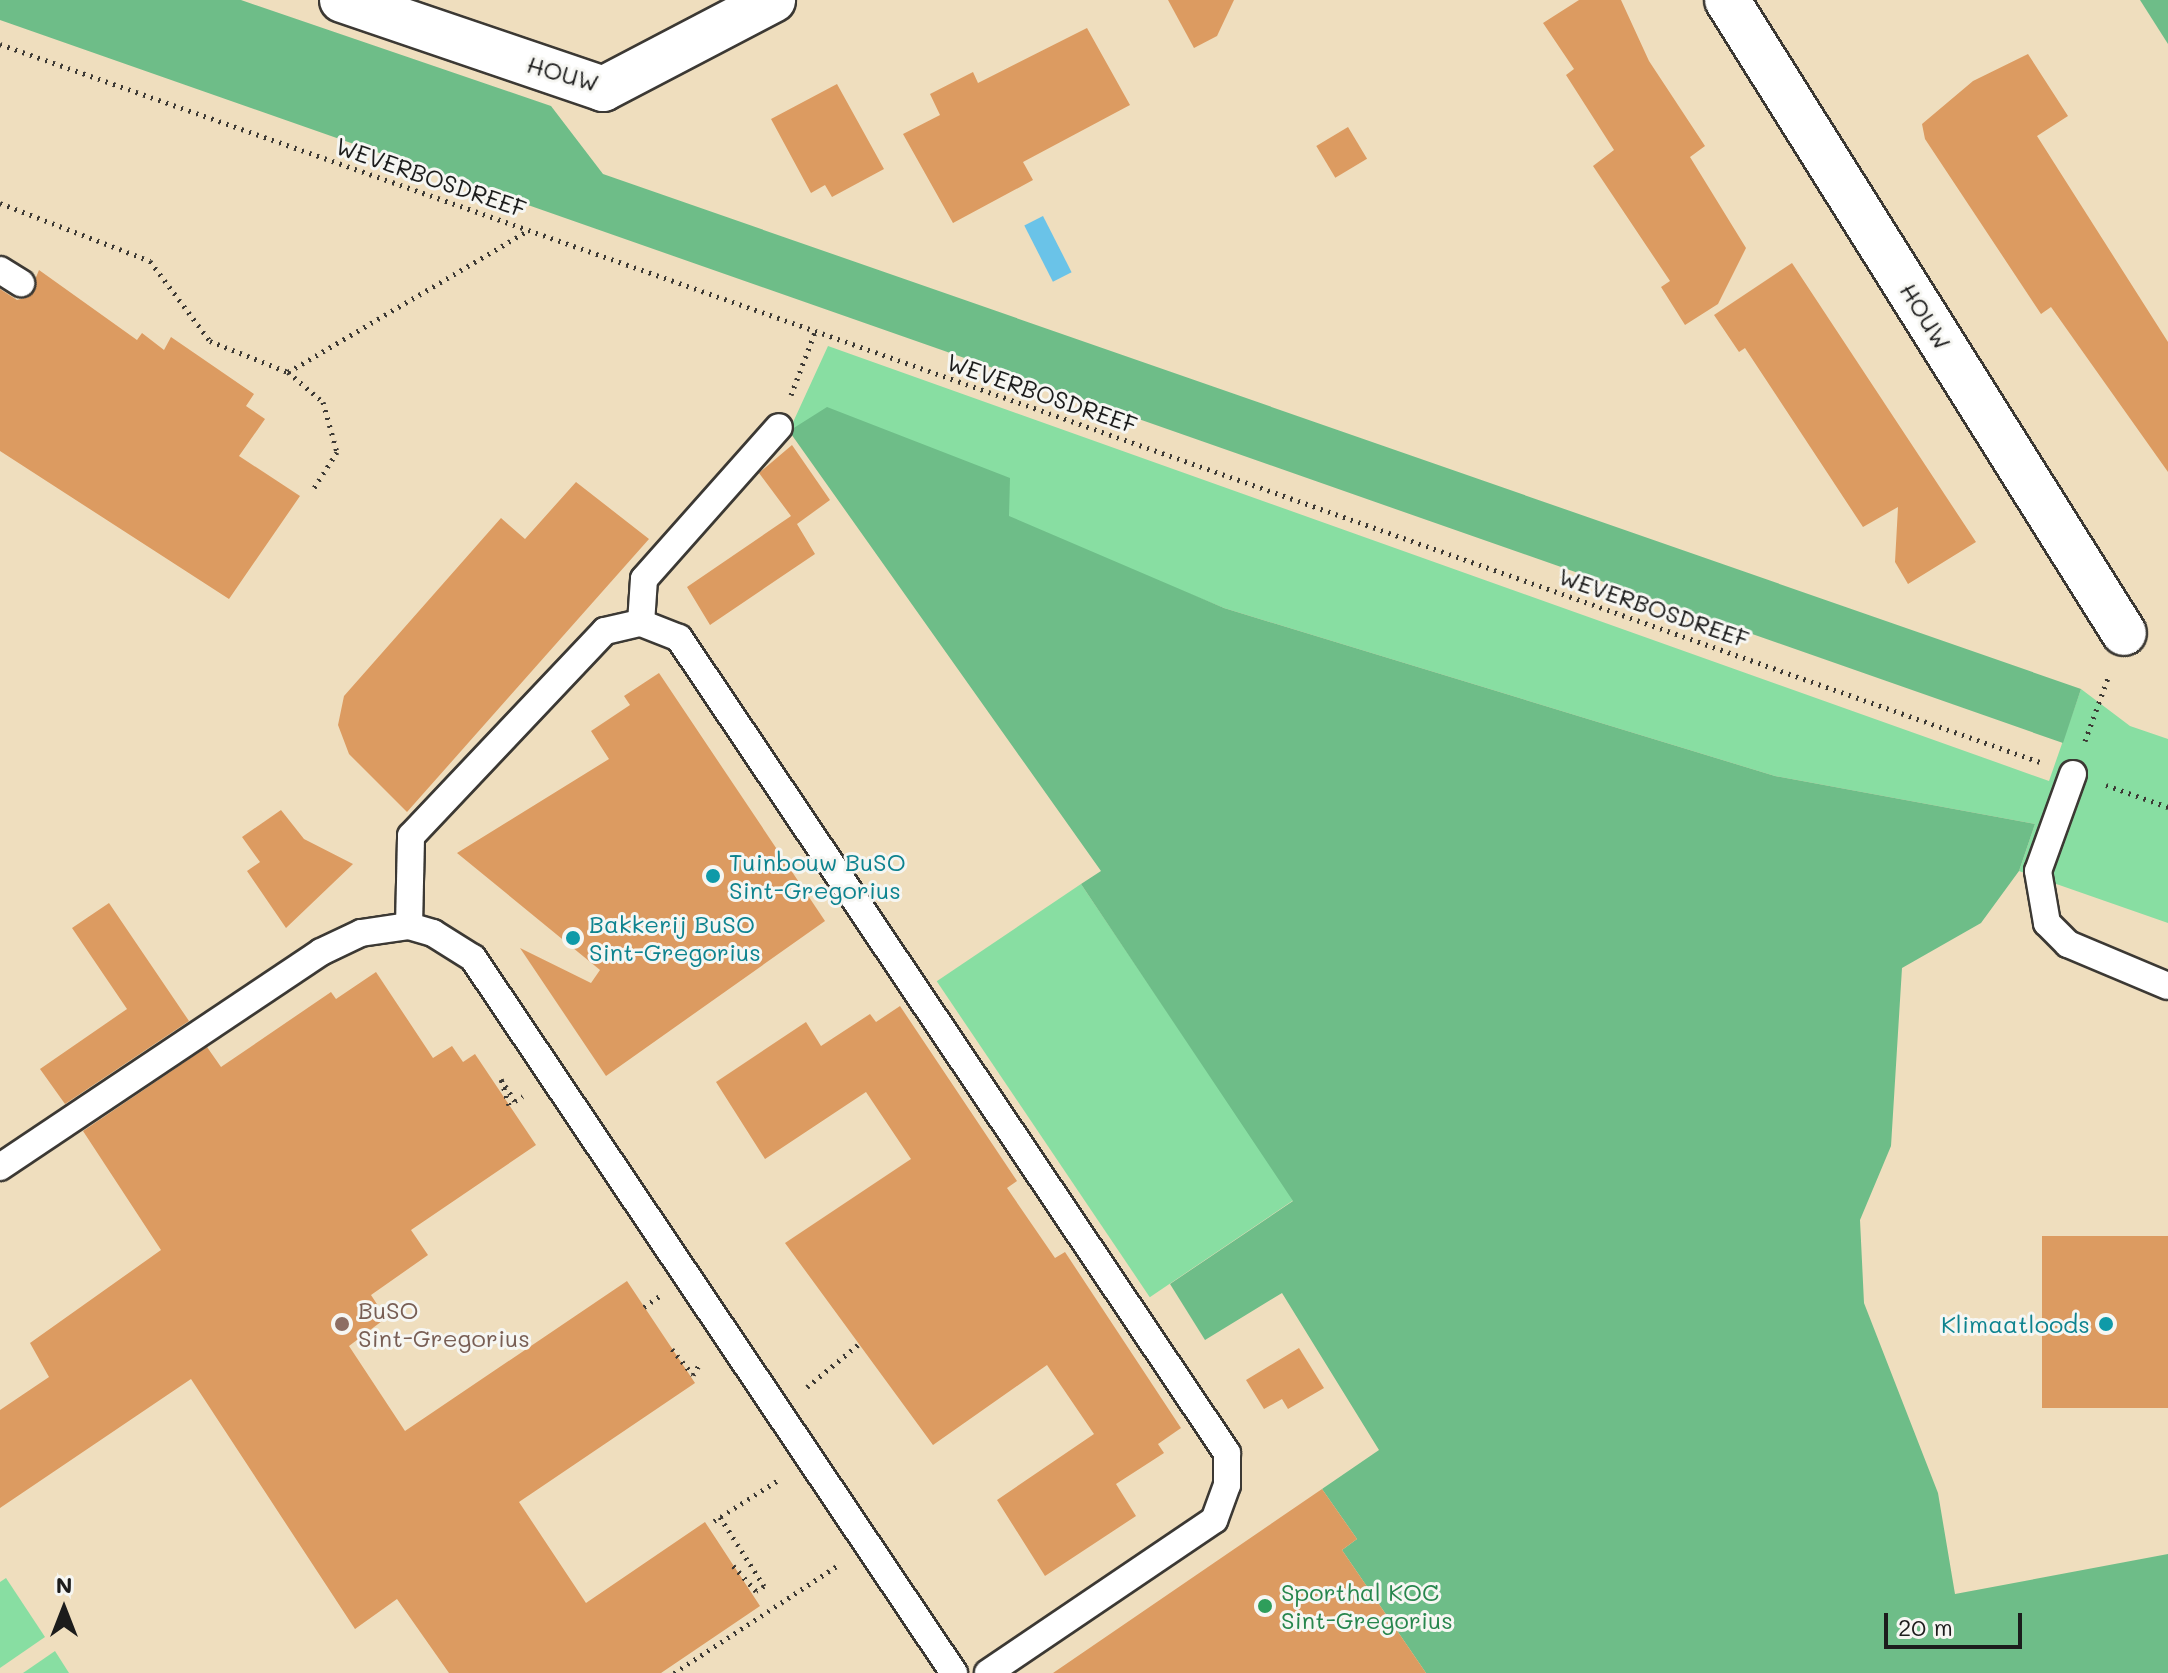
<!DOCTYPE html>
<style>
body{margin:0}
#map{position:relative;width:2168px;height:1673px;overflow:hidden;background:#efdebe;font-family:Mali,sans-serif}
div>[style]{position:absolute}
.green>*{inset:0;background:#88dea2;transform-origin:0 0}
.forest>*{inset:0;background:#6ebd88}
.water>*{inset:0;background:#6ac3e8;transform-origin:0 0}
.building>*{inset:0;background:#dc9b61;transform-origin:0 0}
.path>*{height:5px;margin-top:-2.5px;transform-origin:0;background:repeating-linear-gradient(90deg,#3c3934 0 2px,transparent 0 8px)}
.roads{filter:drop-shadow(2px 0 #3c3934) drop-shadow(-2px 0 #3c3934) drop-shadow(0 2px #3c3934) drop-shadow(0 -2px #3c3934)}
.service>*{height:26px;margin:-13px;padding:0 13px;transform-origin:13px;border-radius:13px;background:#fff}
.minor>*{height:44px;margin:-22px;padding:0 22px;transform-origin:22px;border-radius:22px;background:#fff}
.dots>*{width:22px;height:22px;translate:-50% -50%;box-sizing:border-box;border:4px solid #f6f6f2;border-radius:50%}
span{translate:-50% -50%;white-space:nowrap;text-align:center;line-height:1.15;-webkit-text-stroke:6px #f6f6f2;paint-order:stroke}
.street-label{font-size:24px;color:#1c1c1c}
.culture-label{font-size:24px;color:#0d838f}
.left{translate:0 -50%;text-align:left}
.right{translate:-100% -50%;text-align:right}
.education-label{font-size:24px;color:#785e54}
.leisure-label{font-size:24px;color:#27864d}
.north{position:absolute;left:24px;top:1569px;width:80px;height:80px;-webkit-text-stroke:6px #f6f6f2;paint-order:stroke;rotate:0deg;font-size:22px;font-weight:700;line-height:32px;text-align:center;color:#1c1c1c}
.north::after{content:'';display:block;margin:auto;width:28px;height:36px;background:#1c1c1c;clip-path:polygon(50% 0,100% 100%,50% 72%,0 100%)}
.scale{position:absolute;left:1884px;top:1613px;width:138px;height:36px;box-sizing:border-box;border:4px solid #1c1c1c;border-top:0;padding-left:10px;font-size:24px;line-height:28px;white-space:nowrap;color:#1c1c1c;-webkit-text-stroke:6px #f6f6f2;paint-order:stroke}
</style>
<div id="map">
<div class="green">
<div style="clip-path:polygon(828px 346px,2049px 781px,2081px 689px,2130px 726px,2168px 739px,2168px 923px,2019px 871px,2035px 824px,1775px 776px,1224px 608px,789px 431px)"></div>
<div style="left:1081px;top:884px;width:381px;height:174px;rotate:56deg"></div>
<div style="clip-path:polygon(6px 1578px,45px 1637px,0 1668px,0 1582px)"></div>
<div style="clip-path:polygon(55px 1651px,69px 1673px,23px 1673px)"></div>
</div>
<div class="forest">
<div style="clip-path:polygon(0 0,241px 0,551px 106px,603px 174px,2081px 689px,2063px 743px,0 20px)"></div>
<div style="clip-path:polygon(2140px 0,2168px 0,2168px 44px)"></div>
<div style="clip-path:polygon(827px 407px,1010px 478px,1009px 516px,1224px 608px,1775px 776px,2035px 824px,2019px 871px,1981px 923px,1902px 968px,1891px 1146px,1860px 1220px,1864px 1303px,1938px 1493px,1955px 1594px,2168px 1554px,2168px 1673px,1426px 1673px,1342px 1550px,1357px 1539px,1322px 1489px,1379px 1450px,1282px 1293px,1205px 1340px,1170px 1284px,1293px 1201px,1081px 884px,1101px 871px,789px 431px)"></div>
</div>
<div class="water">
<div style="left:1043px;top:216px;width:63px;height:21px;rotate:63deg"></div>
</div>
<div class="building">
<div style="clip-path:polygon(1168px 0,1234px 0,1217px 36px,1194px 48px)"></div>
<div style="clip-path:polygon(1579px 0,1621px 0,1649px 61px,1705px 146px,1690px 157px,1746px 248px,1718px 304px,1685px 325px,1661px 287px,1670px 281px,1593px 166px,1614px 150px,1566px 75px,1574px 69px,1543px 23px)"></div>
<div style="clip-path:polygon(1087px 28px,1130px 105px,1023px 162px,1033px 180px,953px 223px,903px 134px,940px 115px,930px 94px,973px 72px,978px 83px)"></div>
<div style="clip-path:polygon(2028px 54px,2068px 116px,2037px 136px,2168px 342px,2168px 472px,2051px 307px,2041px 314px,1925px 139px,1922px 124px,1973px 81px)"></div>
<div style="clip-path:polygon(837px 84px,884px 169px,832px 197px,825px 185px,811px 193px,771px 119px)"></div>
<div style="left:1348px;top:127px;width:37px;height:37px;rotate:59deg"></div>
<div style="clip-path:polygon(1792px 263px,1976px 542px,1908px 584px,1895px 562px,1898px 507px,1863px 527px,1745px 348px,1739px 352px,1714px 315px)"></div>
<div style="clip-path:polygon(39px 270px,137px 340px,142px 333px,164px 350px,171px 337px,254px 394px,246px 406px,265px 419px,239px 456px,300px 496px,229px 599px,0 451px,0 289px,17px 300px,28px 297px)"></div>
<div style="clip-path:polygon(792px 445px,830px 500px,797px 524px,815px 554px,710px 625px,687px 587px,791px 516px,759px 473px)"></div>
<div style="clip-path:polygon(576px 482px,649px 539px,407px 812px,349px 754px,338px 725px,344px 696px,501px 518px,525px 539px)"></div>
<div style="clip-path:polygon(659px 673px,825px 921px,606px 1076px,520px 948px,591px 983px,600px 970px,457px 853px,609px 759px,591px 731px,630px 705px,624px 696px)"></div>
<div style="clip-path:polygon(281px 810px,304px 839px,353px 864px,286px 928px,247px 871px,260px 862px,242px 837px)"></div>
<div style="clip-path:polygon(109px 903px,189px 1021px,65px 1104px,40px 1069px,127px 1009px,72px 928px)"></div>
<div style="clip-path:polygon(376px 972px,433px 1058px,452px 1046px,463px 1062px,475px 1054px,536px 1145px,411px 1230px,428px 1255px,371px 1295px,386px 1318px,349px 1346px,405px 1431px,627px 1281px,695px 1383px,519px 1502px,586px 1603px,705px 1522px,760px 1606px,661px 1673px,449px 1673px,397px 1599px,355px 1629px,191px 1379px,0 1508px,0 1410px,49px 1377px,30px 1343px,161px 1250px,83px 1131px,207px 1047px,221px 1067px,331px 992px,336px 999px)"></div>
<div style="clip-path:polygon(900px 1006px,1017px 1181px,1007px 1188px,1055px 1258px,1065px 1252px,1181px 1428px,1158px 1444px,1164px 1453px,1116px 1484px,1136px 1516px,1045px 1576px,997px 1500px,1094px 1434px,1047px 1365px,933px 1445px,785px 1243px,911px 1159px,866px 1092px,765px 1159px,716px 1082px,806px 1022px,821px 1046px,870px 1014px,876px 1022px)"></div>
<div style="left:2168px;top:1236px;width:172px;height:126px;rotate:90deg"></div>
<div style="clip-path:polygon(1299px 1348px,1324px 1388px,1288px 1409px,1282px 1399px,1264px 1409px,1246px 1380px)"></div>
<div style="clip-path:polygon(1322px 1489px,1357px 1539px,1342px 1550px,1426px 1673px,1053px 1673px)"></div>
</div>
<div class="path">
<div style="left:0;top:44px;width:2163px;rotate:19.39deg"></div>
<div style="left:0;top:203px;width:161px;rotate:21.1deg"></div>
<div style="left:150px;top:261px;width:100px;rotate:53.1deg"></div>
<div style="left:210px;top:341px;width:84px;rotate:21.7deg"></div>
<div style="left:288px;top:372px;width:277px;rotate:-30.5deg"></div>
<div style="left:288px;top:372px;width:46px;rotate:40.6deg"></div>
<div style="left:323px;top:402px;width:52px;rotate:74.4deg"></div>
<div style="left:337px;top:452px;width:43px;rotate:122.6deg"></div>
<div style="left:791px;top:395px;width:67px;rotate:-69.1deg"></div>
<div style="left:2085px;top:741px;width:70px;rotate:-70deg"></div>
<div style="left:2106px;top:785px;width:66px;rotate:19.5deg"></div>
<div style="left:509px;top:1105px;width:27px;rotate:-107deg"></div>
<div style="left:501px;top:1079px;width:26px;rotate:58deg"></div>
<div style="left:515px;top:1101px;width:9px;rotate:-32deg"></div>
<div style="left:644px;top:1307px;width:19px;rotate:-35deg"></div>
<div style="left:340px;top:1332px;width:14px;rotate:-36deg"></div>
<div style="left:672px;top:1349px;width:33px;rotate:51deg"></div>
<div style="left:693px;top:1375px;width:12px;rotate:-59deg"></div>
<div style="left:807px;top:1387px;width:67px;rotate:-39.6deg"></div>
<div style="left:720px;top:1517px;width:82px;rotate:57.5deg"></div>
<div style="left:764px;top:1586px;width:9px;rotate:148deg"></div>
<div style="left:756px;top:1591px;width:36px;rotate:-132deg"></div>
<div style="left:714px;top:1521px;width:78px;rotate:-32.5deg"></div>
<div style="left:674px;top:1673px;width:195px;rotate:-33.3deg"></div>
</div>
<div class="roads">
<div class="service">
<div style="left:0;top:270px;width:25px;rotate:32deg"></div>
<div style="left:641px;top:623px;width:44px;rotate:-86.1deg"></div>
<div style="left:644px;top:579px;width:203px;rotate:-48.4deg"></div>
<div style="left:2073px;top:774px;width:103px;rotate:109.8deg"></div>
<div style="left:2038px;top:871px;width:53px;rotate:80.2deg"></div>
<div style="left:2047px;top:923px;width:30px;rotate:45deg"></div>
<div style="left:2068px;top:944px;width:108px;rotate:22.8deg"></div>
<div style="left:409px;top:926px;width:90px;rotate:-88.7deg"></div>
<div style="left:411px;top:836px;width:282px;rotate:-46.6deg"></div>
<div style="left:605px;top:631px;width:37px;rotate:-13deg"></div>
<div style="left:641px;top:623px;width:41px;rotate:21.5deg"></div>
<div style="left:679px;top:638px;width:982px;rotate:56.08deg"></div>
<div style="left:1227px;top:1453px;width:32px;rotate:90deg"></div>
<div style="left:1227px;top:1485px;width:37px;rotate:110deg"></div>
<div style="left:1214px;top:1520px;width:273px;rotate:145.9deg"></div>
<div style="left:0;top:1167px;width:386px;rotate:-33.8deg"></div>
<div style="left:321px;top:952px;width:44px;rotate:-25.4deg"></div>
<div style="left:361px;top:933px;width:49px;rotate:-8.3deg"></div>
<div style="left:409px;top:926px;width:25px;rotate:16deg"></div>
<div style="left:433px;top:933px;width:47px;rotate:32deg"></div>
<div style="left:473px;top:958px;width:862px;rotate:56.07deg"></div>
</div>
<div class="minor">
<div style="left:342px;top:0;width:276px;rotate:18.8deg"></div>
<div style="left:603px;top:89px;width:192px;rotate:-27.6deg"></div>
<div style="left:1727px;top:0;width:747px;rotate:57.91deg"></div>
</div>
</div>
<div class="dots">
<div style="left:713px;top:876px;background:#0f9aa8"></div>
<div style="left:573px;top:938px;background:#0f9aa8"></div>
<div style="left:342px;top:1324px;background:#8d6e63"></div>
<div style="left:2106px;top:1324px;background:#0f9aa8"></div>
<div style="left:1265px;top:1606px;background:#2e9e5b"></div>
</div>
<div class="street-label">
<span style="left:563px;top:73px;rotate:16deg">HOUW</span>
<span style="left:431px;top:177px;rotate:19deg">WEVERBOSDREEF</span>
<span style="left:1926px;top:316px;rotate:58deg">HOUW</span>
<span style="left:1042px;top:393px;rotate:19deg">WEVERBOSDREEF</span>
<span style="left:1654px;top:607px;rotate:19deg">WEVERBOSDREEF</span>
</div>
<div class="culture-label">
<span class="left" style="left:729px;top:876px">Tuinbouw BuSO<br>Sint-Gregorius</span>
<span class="left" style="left:589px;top:938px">Bakkerij BuSO<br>Sint-Gregorius</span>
<span class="right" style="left:2090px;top:1324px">Klimaatloods</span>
</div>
<div class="education-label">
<span class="left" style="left:358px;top:1324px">BuSO<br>Sint-Gregorius</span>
</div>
<div class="leisure-label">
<span class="left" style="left:1281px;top:1606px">Sporthal KOC<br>Sint-Gregorius</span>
</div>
<div class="north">N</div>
<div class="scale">20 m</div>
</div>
